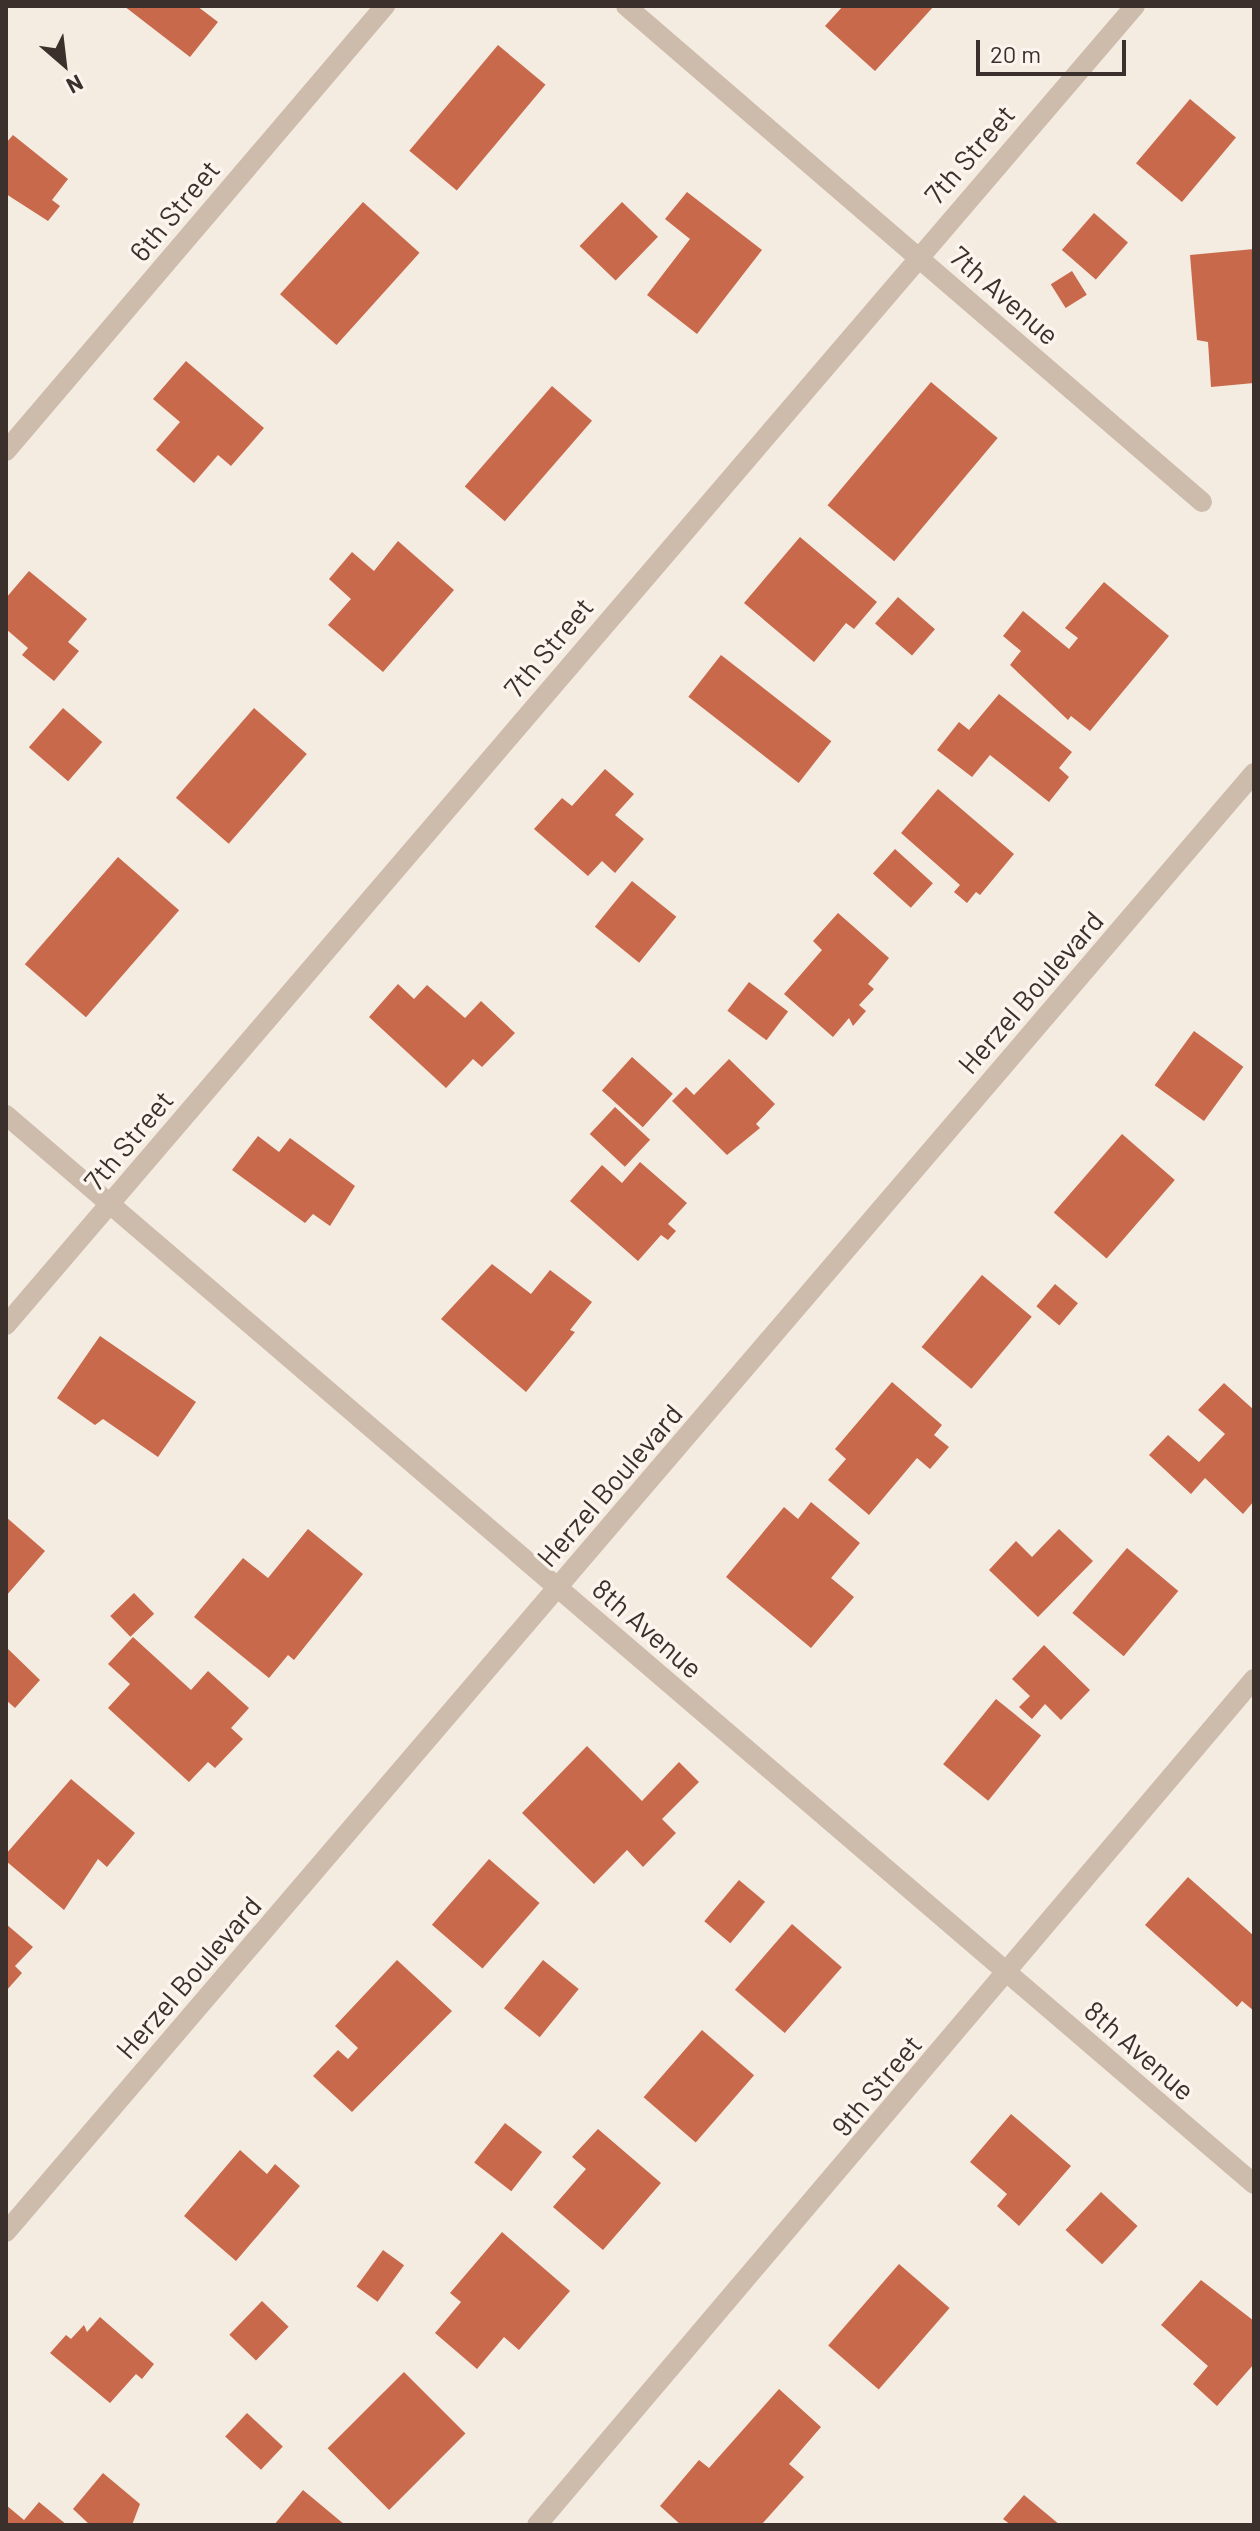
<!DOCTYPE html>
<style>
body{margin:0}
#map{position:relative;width:1260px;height:2531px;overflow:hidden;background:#f4ebe1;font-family:Barlow,sans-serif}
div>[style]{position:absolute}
.building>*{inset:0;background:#c8694b;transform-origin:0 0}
.minor>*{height:20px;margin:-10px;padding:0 10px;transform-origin:10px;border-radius:10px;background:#cdbbac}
span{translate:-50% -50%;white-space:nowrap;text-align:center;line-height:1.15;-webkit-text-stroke:7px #fbf5ee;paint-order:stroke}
.street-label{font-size:28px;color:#3b302b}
.frame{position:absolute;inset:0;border:8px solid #3b302b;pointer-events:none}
.north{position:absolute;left:24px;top:24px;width:80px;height:80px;-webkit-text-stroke:6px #fbf5ee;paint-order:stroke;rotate:152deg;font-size:22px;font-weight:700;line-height:32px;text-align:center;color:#3b302b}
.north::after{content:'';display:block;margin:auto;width:28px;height:36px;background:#3b302b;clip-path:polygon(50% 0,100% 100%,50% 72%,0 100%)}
.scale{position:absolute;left:976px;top:40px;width:150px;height:36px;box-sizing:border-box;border:4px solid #3b302b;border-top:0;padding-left:10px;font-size:24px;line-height:28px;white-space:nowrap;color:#3b302b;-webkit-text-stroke:6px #fbf5ee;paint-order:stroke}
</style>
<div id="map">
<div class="building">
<div style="clip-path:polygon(124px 6px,197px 6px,218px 22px,190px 57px)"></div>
<div style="clip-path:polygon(843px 6px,934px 6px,875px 71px,825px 26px)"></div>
<div style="left:498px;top:45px;width:62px;height:138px;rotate:40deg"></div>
<div style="left:1190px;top:99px;width:60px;height:84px;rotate:40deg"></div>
<div style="clip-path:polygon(13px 135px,68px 179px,52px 200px,60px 206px,48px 221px,6px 194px,6px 143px)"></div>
<div style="clip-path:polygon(687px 192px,762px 250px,697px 334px,647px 295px,690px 239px,665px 219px)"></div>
<div style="left:363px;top:202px;width:76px;height:124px;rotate:42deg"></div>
<div style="left:622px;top:202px;width:50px;height:61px;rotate:44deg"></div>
<div style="left:1094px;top:213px;width:45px;height:49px;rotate:41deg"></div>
<div style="clip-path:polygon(1254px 249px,1254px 383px,1211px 387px,1208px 342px,1197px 340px,1190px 255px)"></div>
<div style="left:1072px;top:271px;width:28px;height:25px;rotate:58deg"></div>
<div style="clip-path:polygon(186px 361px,264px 428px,231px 466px,218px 455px,194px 483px,156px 450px,180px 422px,153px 399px)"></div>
<div style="left:931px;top:382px;width:87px;height:161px;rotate:40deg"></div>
<div style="left:552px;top:386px;width:53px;height:133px;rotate:41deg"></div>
<div style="clip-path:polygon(800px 537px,877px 602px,854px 629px,846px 623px,814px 662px,744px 603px)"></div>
<div style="clip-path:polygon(398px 541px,454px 590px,383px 672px,328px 625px,351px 599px,329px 579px,352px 552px,374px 571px)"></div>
<div style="clip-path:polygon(29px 571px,87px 619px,68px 642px,79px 651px,54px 681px,22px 655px,28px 648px,6px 629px,6px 598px)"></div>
<div style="clip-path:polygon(1104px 582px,1169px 636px,1090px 731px,1071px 716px,1068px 720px,1010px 665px,1021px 651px,1003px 636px,1023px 611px,1069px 649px,1078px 638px,1065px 628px)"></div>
<div style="left:898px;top:597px;width:49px;height:35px;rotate:41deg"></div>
<div style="left:721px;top:655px;width:140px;height:53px;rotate:38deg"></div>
<div style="clip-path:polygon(999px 694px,1072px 752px,1059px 768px,1069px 777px,1049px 802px,990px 755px,972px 777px,937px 750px,959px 722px,969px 730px)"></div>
<div style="left:63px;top:708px;width:52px;height:52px;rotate:41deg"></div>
<div style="left:254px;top:708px;width:70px;height:119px;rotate:41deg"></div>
<div style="clip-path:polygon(605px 769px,634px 794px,615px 815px,644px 839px,615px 873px,602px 861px,588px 876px,534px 829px,562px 798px,572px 806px)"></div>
<div style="clip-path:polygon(938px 789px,1014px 854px,980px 895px,976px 892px,967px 903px,954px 892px,960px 885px,901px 833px)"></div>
<div style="left:895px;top:849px;width:51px;height:33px;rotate:42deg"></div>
<div style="left:118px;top:857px;width:81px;height:142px;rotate:41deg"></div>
<div style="left:632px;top:881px;width:57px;height:59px;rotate:39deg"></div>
<div style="clip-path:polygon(838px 913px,889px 958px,868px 984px,874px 989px,859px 1005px,866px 1011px,853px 1026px,849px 1018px,833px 1037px,784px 994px,822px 950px,813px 941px)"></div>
<div style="left:749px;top:982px;width:49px;height:36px;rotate:37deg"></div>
<div style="clip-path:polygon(398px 984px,414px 999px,427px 985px,465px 1018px,481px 1001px,515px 1033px,482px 1067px,473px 1059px,446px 1088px,369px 1017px)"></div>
<div style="left:1194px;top:1031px;width:61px;height:67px;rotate:36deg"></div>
<div style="left:632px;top:1057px;width:55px;height:45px;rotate:42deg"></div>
<div style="clip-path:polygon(729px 1059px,775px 1104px,756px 1124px,760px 1128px,727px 1155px,672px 1101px,686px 1087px,694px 1095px)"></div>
<div style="left:615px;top:1107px;width:48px;height:37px;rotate:43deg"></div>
<div style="left:1122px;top:1134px;width:70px;height:104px;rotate:41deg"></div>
<div style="clip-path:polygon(258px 1136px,279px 1152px,290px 1138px,355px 1186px,330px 1226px,313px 1214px,305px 1223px,232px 1170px)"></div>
<div style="clip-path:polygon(640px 1162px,687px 1203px,668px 1224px,676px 1231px,668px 1240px,661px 1235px,638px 1261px,570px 1201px,602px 1165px,622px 1183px)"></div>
<div style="clip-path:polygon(492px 1264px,531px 1294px,550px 1270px,592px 1302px,570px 1330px,575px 1332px,526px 1392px,441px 1319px)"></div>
<div style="left:982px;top:1275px;width:65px;height:94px;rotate:40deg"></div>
<div style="left:1055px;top:1284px;width:30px;height:29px;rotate:40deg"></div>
<div style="clip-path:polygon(100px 1336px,196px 1402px,158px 1457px,103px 1419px,95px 1425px,57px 1398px)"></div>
<div style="clip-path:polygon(892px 1382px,942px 1425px,934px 1435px,949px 1447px,930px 1469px,917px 1458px,869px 1515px,828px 1480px,846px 1459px,835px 1449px)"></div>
<div style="clip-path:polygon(1224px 1383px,1254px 1410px,1254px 1501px,1243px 1514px,1205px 1478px,1191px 1494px,1149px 1455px,1168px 1435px,1199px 1462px,1225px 1434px,1198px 1410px)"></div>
<div style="clip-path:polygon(811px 1502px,860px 1543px,831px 1578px,854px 1597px,811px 1648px,726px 1577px,784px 1507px,798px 1519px)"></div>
<div style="clip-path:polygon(6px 1517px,45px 1551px,6px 1596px)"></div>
<div style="clip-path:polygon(308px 1529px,363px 1574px,294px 1660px,288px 1655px,269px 1678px,194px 1617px,243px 1558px,268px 1578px)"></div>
<div style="clip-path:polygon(1059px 1529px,1093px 1561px,1038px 1617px,989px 1570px,1016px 1541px,1032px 1557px)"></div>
<div style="left:1127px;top:1548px;width:67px;height:85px;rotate:40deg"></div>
<div style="left:134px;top:1593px;width:29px;height:33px;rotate:46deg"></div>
<div style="clip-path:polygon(133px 1637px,191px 1690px,208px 1671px,249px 1708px,231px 1728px,243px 1739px,215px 1768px,208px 1762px,189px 1782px,108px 1708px,130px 1684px,108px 1664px)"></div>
<div style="clip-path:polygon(1044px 1645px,1090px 1690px,1061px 1720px,1045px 1704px,1032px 1719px,1019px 1707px,1030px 1696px,1012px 1679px)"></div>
<div style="clip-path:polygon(6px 1647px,40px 1680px,15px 1708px,6px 1700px)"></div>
<div style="left:996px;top:1699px;width:58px;height:84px;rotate:39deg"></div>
<div style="clip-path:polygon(587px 1746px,642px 1801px,679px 1762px,699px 1782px,662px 1819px,676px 1833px,643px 1867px,627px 1850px,594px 1884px,522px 1813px)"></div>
<div style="clip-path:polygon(71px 1779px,135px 1833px,107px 1867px,98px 1859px,64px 1910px,6px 1861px,6px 1854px)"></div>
<div style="left:489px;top:1859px;width:67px;height:87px;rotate:41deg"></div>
<div style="clip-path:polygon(1188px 1877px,1254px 1936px,1254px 2011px,1242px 2001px,1237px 2007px,1145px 1925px)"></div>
<div style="left:739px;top:1880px;width:34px;height:54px;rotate:40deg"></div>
<div style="clip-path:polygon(6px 1924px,33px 1947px,15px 1966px,22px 1973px,6px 1991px)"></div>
<div style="left:792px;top:1924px;width:66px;height:87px;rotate:41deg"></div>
<div style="clip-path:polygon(397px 1960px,452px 2011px,352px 2112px,313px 2076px,338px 2050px,348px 2059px,358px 2048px,335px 2026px)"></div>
<div style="left:543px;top:1960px;width:46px;height:62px;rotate:39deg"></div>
<div style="left:702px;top:2030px;width:69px;height:89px;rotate:41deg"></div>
<div style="clip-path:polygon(1011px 2114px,1071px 2166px,1019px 2226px,997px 2206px,1007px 2194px,970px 2162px)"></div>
<div style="left:505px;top:2123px;width:47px;height:50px;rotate:38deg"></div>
<div style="clip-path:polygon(598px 2129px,661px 2183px,603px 2250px,553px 2207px,586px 2169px,572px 2157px)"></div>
<div style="clip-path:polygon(240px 2150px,267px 2174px,275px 2164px,300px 2186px,236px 2261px,184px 2216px)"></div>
<div style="left:1101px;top:2192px;width:50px;height:52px;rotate:43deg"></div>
<div style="clip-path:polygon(502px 2232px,570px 2291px,519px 2350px,504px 2337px,477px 2369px,435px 2333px,461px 2302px,450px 2293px)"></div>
<div style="left:383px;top:2250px;width:26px;height:45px;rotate:36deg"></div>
<div style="left:899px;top:2264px;width:67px;height:108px;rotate:41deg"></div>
<div style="clip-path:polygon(1201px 2280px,1254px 2321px,1254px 2364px,1217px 2406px,1193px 2384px,1208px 2366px,1161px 2325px)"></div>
<div style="left:262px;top:2301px;width:37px;height:47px;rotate:44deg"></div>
<div style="clip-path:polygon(100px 2317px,154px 2364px,142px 2379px,136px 2374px,110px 2403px,50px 2353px,66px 2335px,71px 2339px,84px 2325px,87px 2332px)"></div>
<div style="left:404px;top:2372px;width:87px;height:108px;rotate:45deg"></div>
<div style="clip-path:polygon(779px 2389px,821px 2427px,789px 2464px,804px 2477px,761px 2525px,681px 2525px,660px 2506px,699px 2460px,709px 2468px)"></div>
<div style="left:247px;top:2413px;width:49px;height:32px;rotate:43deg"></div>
<div style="clip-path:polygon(103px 2473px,140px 2504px,132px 2525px,90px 2525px,73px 2509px)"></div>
<div style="clip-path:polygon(303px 2490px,345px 2525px,274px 2525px)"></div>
<div style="clip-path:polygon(1024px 2495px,1060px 2525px,1011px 2525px,1003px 2519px)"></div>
<div style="clip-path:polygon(39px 2502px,67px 2525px,6px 2525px,6px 2505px,24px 2520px)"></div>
</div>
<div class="minor">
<div style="left:626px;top:6px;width:760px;rotate:40.73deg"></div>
<div style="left:6px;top:451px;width:585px;rotate:-49.58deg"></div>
<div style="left:6px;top:1115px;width:1643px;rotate:40.58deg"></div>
<div style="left:6px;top:1325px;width:1736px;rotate:-49.44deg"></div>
<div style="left:6px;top:2232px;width:1920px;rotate:-49.46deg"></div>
<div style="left:537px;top:2525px;width:1109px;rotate:-49.72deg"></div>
</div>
<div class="street-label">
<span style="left:969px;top:154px;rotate:-49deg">7th Street</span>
<span style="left:174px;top:210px;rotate:-50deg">6th Street</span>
<span style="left:1005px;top:295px;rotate:41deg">7th Avenue</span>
<span style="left:548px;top:647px;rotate:-50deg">7th Street</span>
<span style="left:1030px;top:992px;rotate:-49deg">Herzel Boulevard</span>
<span style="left:128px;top:1140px;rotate:-50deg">7th Street</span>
<span style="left:609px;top:1485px;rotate:-49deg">Herzel Boulevard</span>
<span style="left:648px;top:1628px;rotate:41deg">8th Avenue</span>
<span style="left:188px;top:1977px;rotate:-49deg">Herzel Boulevard</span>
<span style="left:1140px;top:2050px;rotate:41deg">8th Avenue</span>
<span style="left:876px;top:2085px;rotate:-50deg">9th Street</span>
</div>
<div class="frame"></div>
<div class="north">N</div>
<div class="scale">20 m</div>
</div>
